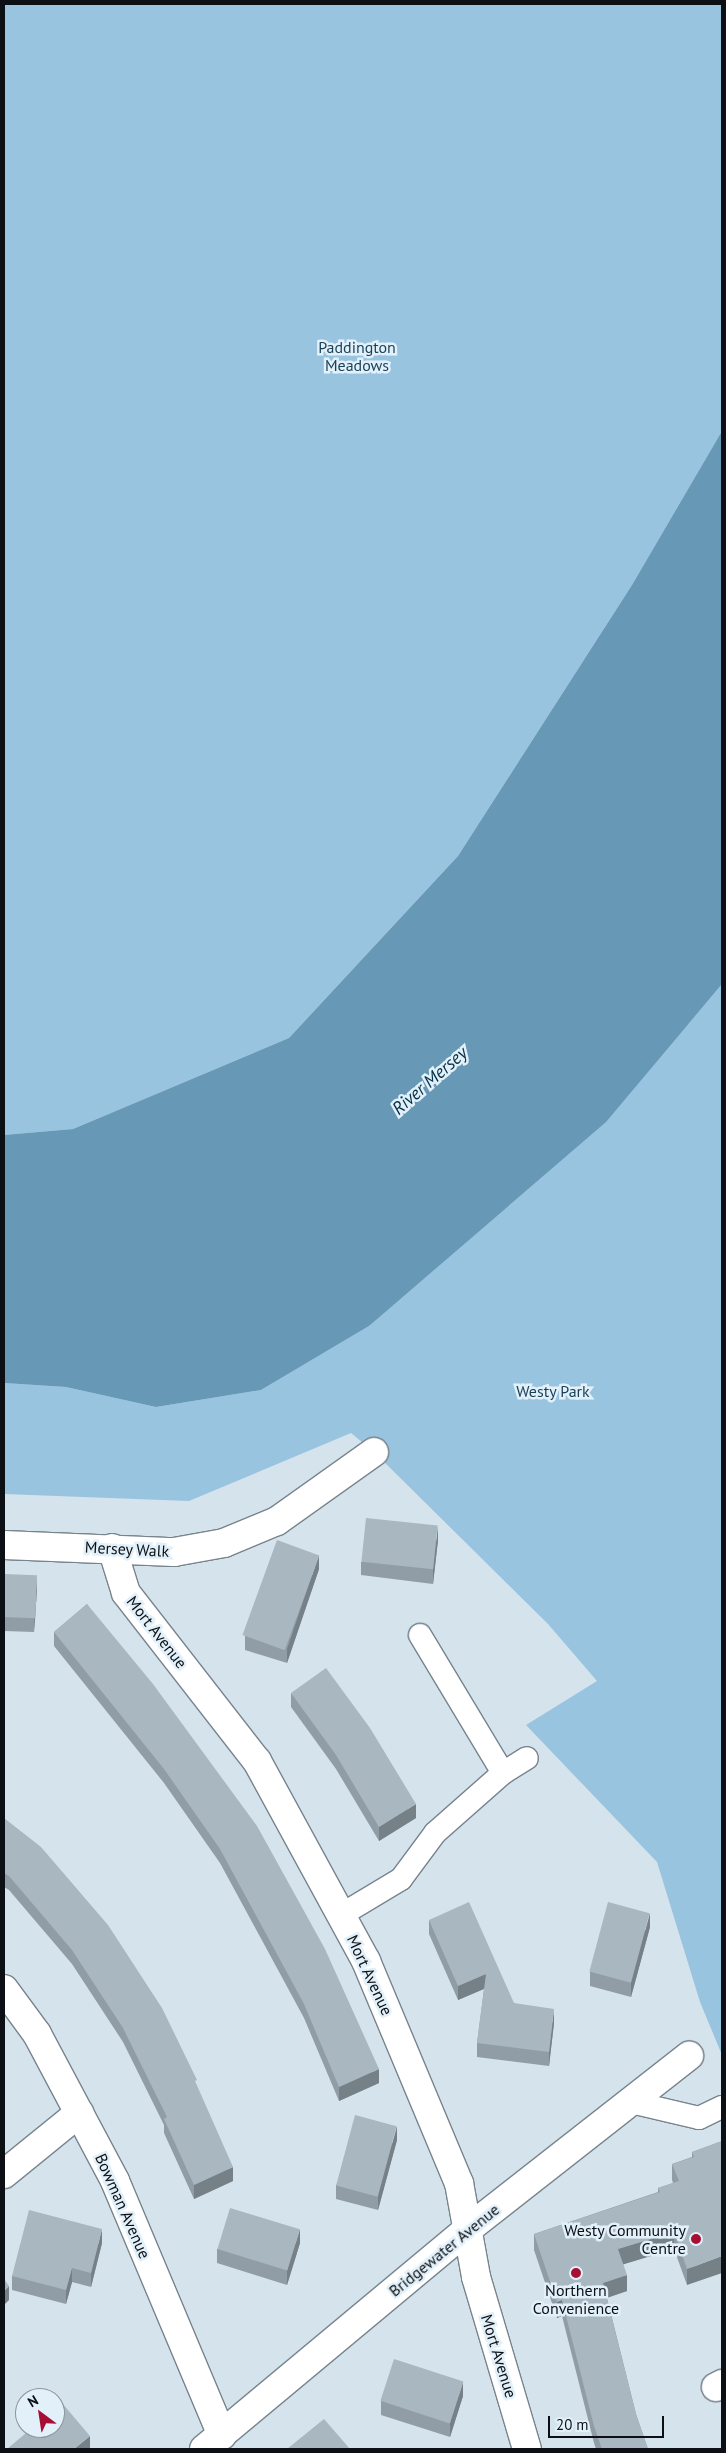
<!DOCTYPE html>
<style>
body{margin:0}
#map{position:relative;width:726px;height:2453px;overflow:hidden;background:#d5e3ed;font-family:"PT Sans",sans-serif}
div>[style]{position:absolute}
.green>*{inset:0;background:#99c4e0}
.water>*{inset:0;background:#6798b6}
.roads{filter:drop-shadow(1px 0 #77848d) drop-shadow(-1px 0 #77848d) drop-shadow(0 1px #77848d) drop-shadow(0 -1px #77848d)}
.lane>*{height:22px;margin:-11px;padding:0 11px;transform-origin:11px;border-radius:11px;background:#fff}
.street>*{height:28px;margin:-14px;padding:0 14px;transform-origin:14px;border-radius:14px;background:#fff}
.wall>*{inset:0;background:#919da6}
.shaded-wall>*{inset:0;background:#768087}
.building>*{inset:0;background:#a9b7c1;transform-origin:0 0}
.dots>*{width:14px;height:14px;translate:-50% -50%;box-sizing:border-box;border:2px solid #e2f0fa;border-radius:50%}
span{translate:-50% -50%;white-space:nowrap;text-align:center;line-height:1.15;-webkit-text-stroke:5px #e2f0fa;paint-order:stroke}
.park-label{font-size:16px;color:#173f56}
.street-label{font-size:16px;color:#0c1014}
.poi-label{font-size:16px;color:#0c1014}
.right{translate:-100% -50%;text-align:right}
.water-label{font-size:18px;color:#043045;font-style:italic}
.frame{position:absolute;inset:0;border:5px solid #0c1014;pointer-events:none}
.north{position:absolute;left:15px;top:2388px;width:50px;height:50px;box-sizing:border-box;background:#e2f0fa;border:1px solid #8c969e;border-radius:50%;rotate:329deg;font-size:14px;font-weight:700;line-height:20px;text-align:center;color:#0c1014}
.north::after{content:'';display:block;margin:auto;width:18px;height:22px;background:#a70e33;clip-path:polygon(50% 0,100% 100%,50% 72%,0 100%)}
.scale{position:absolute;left:548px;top:2416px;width:116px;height:22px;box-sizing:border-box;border:2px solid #0c1014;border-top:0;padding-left:6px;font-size:15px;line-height:18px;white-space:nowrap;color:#0c1014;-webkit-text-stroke:4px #e2f0fa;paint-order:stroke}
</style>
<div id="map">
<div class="green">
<div style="clip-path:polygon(4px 4px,722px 4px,722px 431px,632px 585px,458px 856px,289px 1038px,73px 1129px,4px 1135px)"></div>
<div style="clip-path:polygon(722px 984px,722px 2055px,700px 2002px,657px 1862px,526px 1725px,597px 1681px,548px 1624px,374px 1452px,351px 1433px,189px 1501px,4px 1494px,4px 1383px,66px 1387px,156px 1407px,261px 1390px,369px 1326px,689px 1023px)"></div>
</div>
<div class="water">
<div style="clip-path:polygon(722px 431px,722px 984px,606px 1122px,369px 1326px,261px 1390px,156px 1407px,66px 1387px,4px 1383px,4px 1135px,73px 1129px,289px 1038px,458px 856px,632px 585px)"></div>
</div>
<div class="roads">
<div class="lane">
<div style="left:420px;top:1635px;width:161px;rotate:59deg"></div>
<div style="left:341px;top:1915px;width:70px;rotate:-31deg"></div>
<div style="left:401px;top:1879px;width:57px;rotate:-53.5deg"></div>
<div style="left:435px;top:1833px;width:91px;rotate:-41.4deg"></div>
<div style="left:503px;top:1773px;width:28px;rotate:-32deg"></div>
<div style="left:631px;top:2102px;width:70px;rotate:13.2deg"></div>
<div style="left:699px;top:2118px;width:25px;rotate:-26deg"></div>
</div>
<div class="street">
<div style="left:4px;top:1545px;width:170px;rotate:2.4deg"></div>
<div style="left:174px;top:1552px;width:51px;rotate:-10.2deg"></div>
<div style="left:224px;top:1543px;width:57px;rotate:-22.5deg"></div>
<div style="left:277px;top:1521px;width:119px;rotate:-35.4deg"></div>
<div style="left:112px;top:1548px;width:47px;rotate:72.7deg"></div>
<div style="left:126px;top:1593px;width:213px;rotate:52.1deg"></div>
<div style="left:257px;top:1761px;width:228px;rotate:61.4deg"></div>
<div style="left:366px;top:1961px;width:241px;rotate:67.3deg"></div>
<div style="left:459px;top:2183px;width:96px;rotate:79.7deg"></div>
<div style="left:476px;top:2277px;width:179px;rotate:73.5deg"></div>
<div style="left:4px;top:1989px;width:56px;rotate:53.7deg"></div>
<div style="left:37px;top:2034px;width:166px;rotate:62deg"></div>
<div style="left:115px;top:2181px;width:276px;rotate:67.2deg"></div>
<div style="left:4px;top:2174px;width:97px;rotate:-39.1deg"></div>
<div style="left:716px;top:2387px;width:7px;rotate:-27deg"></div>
<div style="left:204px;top:2449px;width:344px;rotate:-39.8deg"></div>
<div style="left:468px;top:2229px;width:281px;rotate:-38.1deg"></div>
</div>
</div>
<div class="wall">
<div style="clip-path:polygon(438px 1540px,433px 1584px,361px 1575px,361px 1562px)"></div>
<div style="clip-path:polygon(319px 1569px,287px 1663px,245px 1650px,245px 1636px)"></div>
<div style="clip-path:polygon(4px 1574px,37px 1589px,34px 1632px,4px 1631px)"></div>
<div style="clip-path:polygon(87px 1604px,379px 2083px,339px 2101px,304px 2018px,220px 1863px,164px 1783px,54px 1646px,54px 1632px)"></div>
<div style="clip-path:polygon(291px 1693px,416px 1818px,379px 1841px,336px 1769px,291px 1707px)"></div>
<div style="clip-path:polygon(4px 1818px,197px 2087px,233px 2181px,194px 2199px,164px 2133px,164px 2125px,123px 2042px,72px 1964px,9px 1890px,4px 1887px)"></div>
<div style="clip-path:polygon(429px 1920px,514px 2003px,554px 2023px,549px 2066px,477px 2057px,477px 2043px,484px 1989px,458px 2000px,429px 1934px)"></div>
<div style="clip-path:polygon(650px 1927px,631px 1997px,590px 1986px,590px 1972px)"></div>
<div style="clip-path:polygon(397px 2140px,378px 2210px,336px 2199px,336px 2185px)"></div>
<div style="clip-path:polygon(722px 2141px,687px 2285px,674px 2249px,623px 2264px,627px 2291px,607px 2298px,636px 2414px,648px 2449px,596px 2449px,594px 2443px,562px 2316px,557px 2318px,534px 2250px,534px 2234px,658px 2192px,658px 2188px,673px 2183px,672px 2180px,672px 2164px,692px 2157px,692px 2152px)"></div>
<div style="clip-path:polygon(102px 2243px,91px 2287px,72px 2282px,66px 2304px,12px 2290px,12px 2276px)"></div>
<div style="clip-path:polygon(300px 2243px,287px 2285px,217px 2263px,217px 2249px)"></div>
<div style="clip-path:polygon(463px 2396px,450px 2437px,381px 2415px,381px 2401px)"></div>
</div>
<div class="shaded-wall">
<div style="clip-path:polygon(438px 1526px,438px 1540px,433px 1584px,433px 1570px)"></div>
<div style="clip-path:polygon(319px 1555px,319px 1569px,287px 1663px,287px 1649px)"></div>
<div style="clip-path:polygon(37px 1575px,37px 1589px,34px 1632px,34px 1618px)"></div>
<div style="clip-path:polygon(416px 1804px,416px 1818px,379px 1841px,379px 1827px)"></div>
<div style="clip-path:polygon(650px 1913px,650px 1927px,631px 1997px,631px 1983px)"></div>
<div style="clip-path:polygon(486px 1974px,486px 1988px,458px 2000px,458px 1986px)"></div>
<div style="clip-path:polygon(554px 2009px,554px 2023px,549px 2066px,549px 2052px)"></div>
<div style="clip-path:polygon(5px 2036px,5px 2050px,4px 2058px,4px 2044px)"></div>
<div style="clip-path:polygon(379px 2069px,379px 2083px,339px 2101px,339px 2087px)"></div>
<div style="clip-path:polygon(397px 2126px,397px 2140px,378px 2210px,378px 2196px)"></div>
<div style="clip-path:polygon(233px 2167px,233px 2181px,194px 2199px,194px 2185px)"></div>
<div style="clip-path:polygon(102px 2229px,102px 2243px,91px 2287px,91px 2273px)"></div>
<div style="clip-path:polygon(300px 2229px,300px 2243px,287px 2285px,287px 2271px)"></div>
<div style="clip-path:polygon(674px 2232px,674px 2249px,618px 2266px,618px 2249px)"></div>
<div style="clip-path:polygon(722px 2256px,722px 2273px,687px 2285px,687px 2269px)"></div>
<div style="clip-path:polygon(72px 2268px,72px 2282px,66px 2304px,66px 2290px)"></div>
<div style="clip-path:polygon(627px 2275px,627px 2291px,603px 2299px,603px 2283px)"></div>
<div style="clip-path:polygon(9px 2286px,9px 2300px,4px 2305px,4px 2291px)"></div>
<div style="clip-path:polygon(562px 2300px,562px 2316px,557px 2318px,557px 2302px)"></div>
<div style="clip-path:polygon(463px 2382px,463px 2396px,450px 2437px,450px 2423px)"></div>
<div style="clip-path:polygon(90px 2436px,90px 2449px,74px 2449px)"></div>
</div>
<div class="building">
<div style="left:366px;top:1518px;width:72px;height:44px;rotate:6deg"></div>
<div style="left:277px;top:1540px;width:45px;height:101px;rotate:20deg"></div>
<div style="left:4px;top:1574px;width:33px;height:43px;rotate:2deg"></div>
<div style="clip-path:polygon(87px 1604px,153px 1684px,257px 1826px,325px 1949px,379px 2069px,339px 2087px,304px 2004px,220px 1849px,164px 1769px,54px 1632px)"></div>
<div style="clip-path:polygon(326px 1668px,370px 1728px,416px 1804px,379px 1827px,336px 1755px,291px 1693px)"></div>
<div style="clip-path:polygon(4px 1818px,41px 1847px,108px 1925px,162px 2008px,197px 2080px,195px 2081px,233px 2167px,194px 2185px,164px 2119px,167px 2117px,123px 2028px,72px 1950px,9px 1876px,4px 1873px)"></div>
<div style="clip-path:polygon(469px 1902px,514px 2003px,554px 2009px,549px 2052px,477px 2043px,486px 1974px,458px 1986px,429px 1920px)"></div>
<div style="left:608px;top:1902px;width:43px;height:72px;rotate:15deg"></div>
<div style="left:355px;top:2115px;width:43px;height:73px;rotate:15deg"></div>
<div style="clip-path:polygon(722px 2141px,722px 2256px,687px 2269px,674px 2232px,618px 2249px,627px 2275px,603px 2283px,636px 2414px,648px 2449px,602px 2449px,594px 2426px,562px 2300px,557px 2302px,534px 2234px,660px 2192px,658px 2188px,679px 2181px,672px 2164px,694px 2157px,692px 2152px)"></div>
<div style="left:230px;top:2208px;width:73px;height:43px;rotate:17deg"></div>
<div style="clip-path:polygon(29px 2210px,102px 2229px,91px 2273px,72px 2268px,66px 2290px,12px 2276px)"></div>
<div style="clip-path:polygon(4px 2279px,9px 2286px,4px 2291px)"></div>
<div style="left:394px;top:2359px;width:73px;height:44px;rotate:18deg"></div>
<div style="clip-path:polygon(62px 2403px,90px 2436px,74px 2449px,7px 2449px,32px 2428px,55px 2428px,55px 2409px)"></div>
<div style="clip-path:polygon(324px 2419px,350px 2449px,287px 2449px)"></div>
</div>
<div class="dots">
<div style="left:696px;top:2239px;background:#a70e33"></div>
<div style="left:576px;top:2273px;background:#a70e33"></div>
</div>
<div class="park-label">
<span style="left:357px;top:356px">Paddington<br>Meadows</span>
<span style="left:553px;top:1391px">Westy Park</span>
</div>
<div class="street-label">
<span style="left:127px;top:1549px;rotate:3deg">Mersey Walk</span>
<span style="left:157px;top:1632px;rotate:52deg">Mort Avenue</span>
<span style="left:370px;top:1975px;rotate:65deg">Mort Avenue</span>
<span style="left:123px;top:2206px;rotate:66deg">Bowman Avenue</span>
<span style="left:444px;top:2250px;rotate:-39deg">Bridgewater Avenue</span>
<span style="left:499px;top:2356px;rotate:73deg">Mort Avenue</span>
</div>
<div class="poi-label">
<span class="right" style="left:686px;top:2239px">Westy Community<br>Centre</span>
<span style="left:576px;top:2299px">Northern<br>Convenience</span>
</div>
<div class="water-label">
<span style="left:430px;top:1081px;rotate:-41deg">River Mersey</span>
</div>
<div class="frame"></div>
<div class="north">N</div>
<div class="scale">20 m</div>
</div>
